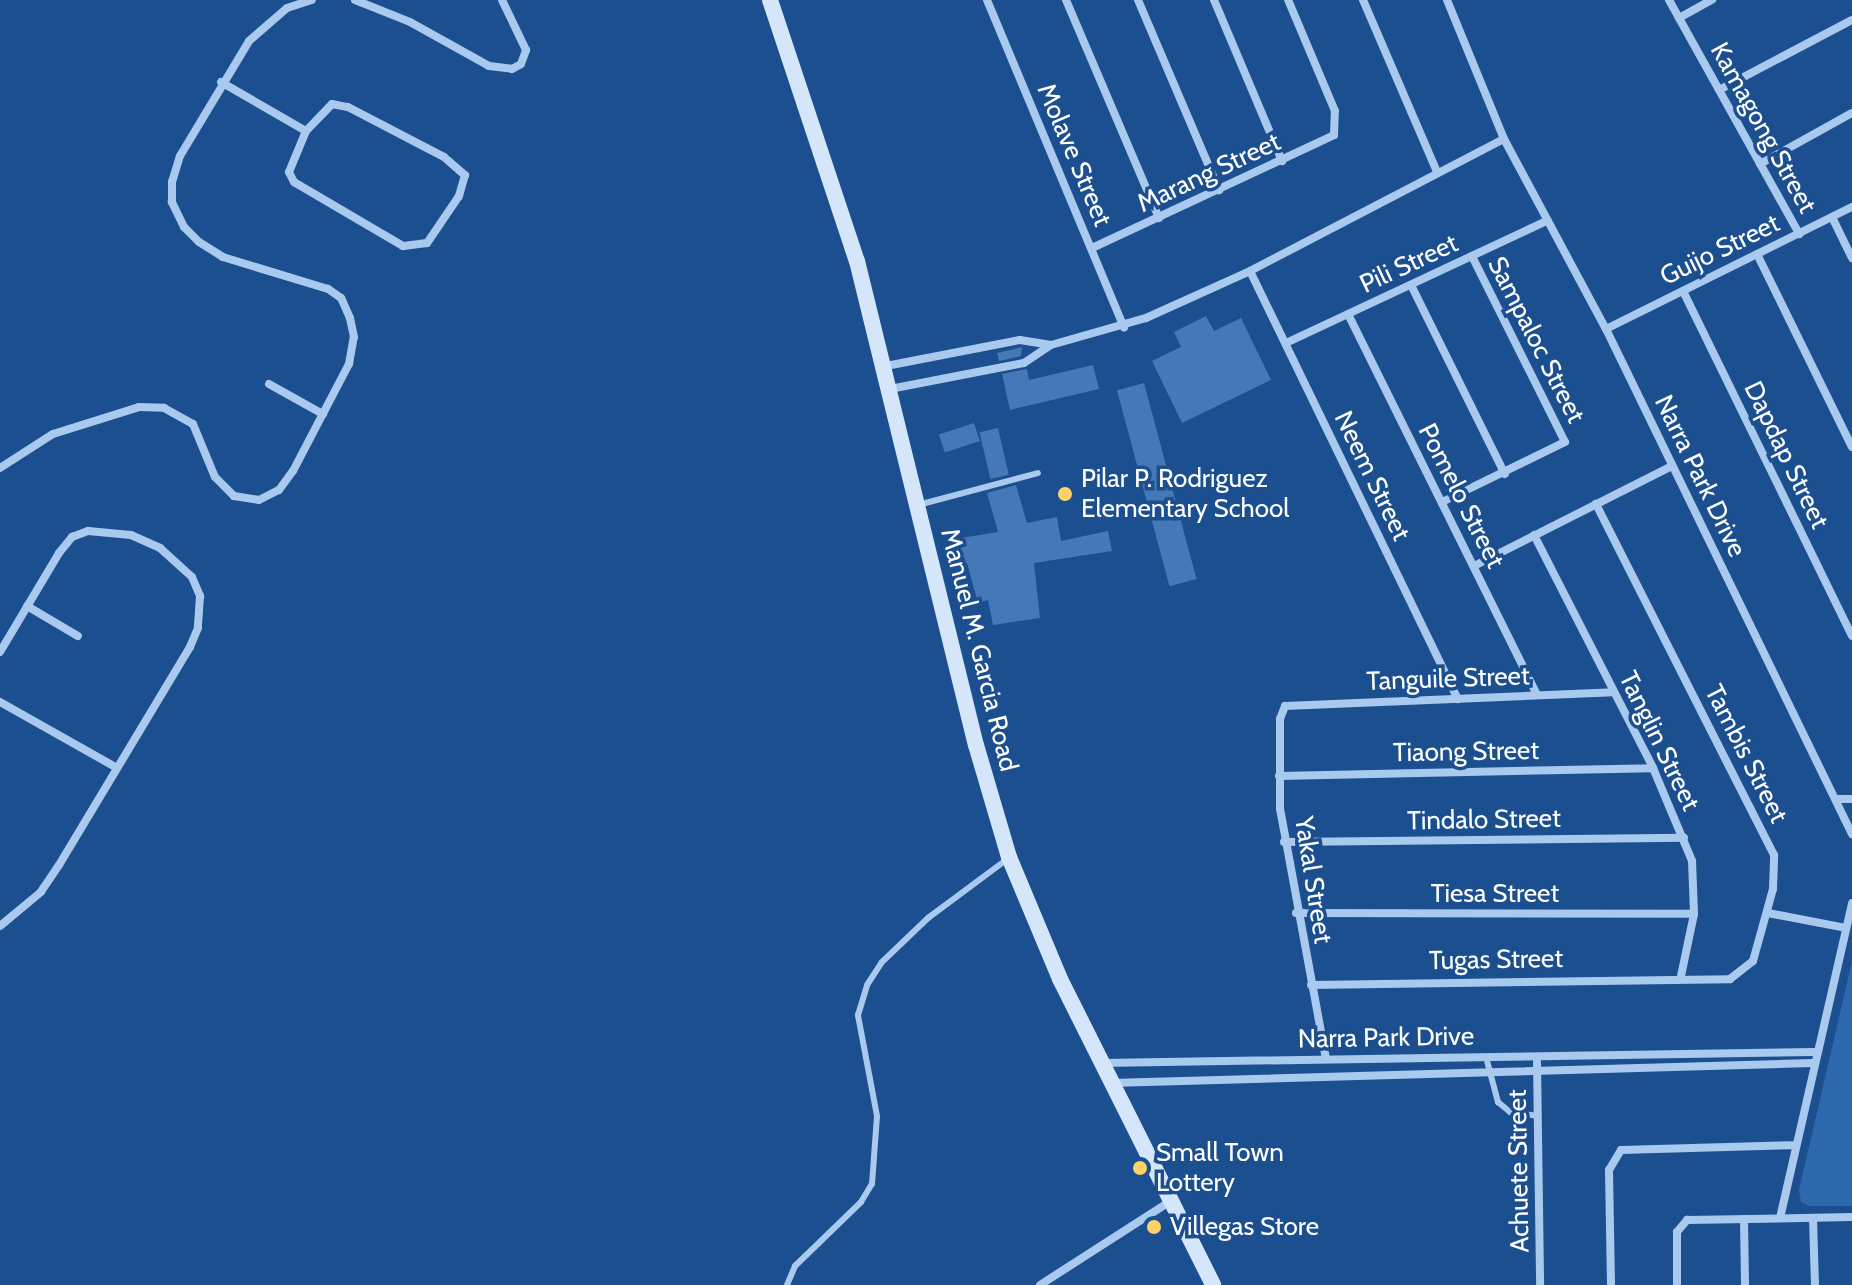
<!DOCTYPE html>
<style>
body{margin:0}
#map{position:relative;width:1852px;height:1285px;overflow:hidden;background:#1b4f8f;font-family:Cabin,sans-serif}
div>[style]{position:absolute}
.green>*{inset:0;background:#2e69ad}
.building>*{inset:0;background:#4478b7;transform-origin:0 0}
.service>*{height:6px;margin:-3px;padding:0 3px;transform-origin:3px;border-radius:3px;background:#a9c9ee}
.minor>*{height:8px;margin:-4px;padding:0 4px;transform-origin:4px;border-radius:4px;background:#a9c9ee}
.secondary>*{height:16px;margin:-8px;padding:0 8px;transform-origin:8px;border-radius:8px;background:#d6e6fa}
.dots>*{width:22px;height:22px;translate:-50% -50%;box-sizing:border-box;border:4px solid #1b4f8f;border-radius:50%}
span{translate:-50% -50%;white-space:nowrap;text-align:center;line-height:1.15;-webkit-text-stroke:7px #1b4f8f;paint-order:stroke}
.street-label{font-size:26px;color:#fff}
.poi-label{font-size:26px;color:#fff}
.left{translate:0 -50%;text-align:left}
</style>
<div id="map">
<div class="green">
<div style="clip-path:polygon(1852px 961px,1852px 1206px,1809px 1206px,1801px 1202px,1799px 1190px)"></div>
</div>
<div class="building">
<div style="clip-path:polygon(1206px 316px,1214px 331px,1241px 318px,1271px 380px,1182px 423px,1152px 361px,1181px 347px,1174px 332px)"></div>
<div style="clip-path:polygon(1022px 347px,1021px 356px,999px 361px,997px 353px)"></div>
<div style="clip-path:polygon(1093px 365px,1099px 389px,1010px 410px,1002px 374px,1027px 369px,1029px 380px)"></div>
<div style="left:1144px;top:383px;width:203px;height:28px;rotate:75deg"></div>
<div style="left:974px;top:423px;width:19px;height:37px;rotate:72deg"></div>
<div style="left:998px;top:428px;width:48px;height:19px;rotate:77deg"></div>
<div style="clip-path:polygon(1016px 485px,1027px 523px,1057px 517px,1061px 541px,1108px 531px,1112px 551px,1034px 563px,1040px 618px,993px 625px,988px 600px,978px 603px,967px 563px,959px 564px,955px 539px,998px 532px,987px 493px)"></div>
</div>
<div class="service">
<div style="left:918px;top:505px;width:124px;rotate:-14.9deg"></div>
<div style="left:1486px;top:1057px;width:47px;rotate:75.1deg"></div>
<div style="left:1498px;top:1102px;width:16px;rotate:40deg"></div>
<div style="left:1510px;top:1112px;width:28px;rotate:8deg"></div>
<div style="left:787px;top:1285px;width:21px;rotate:-67deg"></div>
<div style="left:795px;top:1266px;width:92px;rotate:-44.1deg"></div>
<div style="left:861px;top:1202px;width:21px;rotate:-59deg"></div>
<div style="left:872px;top:1184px;width:68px;rotate:-85.8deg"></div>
<div style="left:877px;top:1116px;width:103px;rotate:-100.7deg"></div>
<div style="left:858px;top:1015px;width:31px;rotate:-73deg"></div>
<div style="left:867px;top:985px;width:27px;rotate:-57deg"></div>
<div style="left:882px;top:962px;width:64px;rotate:-43.7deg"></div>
<div style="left:928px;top:918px;width:97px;rotate:-36.6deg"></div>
</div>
<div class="minor">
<div style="left:355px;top:0;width:59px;rotate:21.8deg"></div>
<div style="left:410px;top:22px;width:90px;rotate:29.1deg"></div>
<div style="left:489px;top:66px;width:23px;rotate:7deg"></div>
<div style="left:512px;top:69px;width:10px;rotate:-29deg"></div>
<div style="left:521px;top:64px;width:15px;rotate:-70deg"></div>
<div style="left:526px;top:50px;width:55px;rotate:-115.6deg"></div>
<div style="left:987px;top:0;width:355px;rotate:67.3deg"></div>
<div style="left:1066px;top:0;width:237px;rotate:66.9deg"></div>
<div style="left:1138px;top:0;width:207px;rotate:66.9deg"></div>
<div style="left:1214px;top:0;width:175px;rotate:67.1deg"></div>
<div style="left:1363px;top:0;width:187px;rotate:66.7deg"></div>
<div style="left:1447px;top:0;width:150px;rotate:67.7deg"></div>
<div style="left:1504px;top:139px;width:216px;rotate:61.8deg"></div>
<div style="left:1606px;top:329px;width:562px;rotate:64.03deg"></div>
<div style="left:1669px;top:0;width:268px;rotate:60.9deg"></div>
<div style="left:1679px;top:18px;width:38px;rotate:-29deg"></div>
<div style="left:221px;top:82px;width:98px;rotate:30deg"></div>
<div style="left:1719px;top:90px;width:150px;rotate:-27.8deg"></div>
<div style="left:332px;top:104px;width:16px;rotate:11deg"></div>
<div style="left:348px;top:107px;width:108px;rotate:27.5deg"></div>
<div style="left:444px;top:157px;width:28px;rotate:41deg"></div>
<div style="left:465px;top:175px;width:22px;rotate:106deg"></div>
<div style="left:459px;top:196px;width:57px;rotate:124.2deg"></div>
<div style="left:427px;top:243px;width:24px;rotate:173deg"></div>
<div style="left:403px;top:246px;width:126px;rotate:-149.6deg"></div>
<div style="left:294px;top:182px;width:11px;rotate:-117deg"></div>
<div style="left:289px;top:172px;width:44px;rotate:-67.5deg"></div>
<div style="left:306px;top:131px;width:37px;rotate:-46deg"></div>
<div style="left:1760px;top:164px;width:105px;rotate:-29deg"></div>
<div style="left:1832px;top:217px;width:46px;rotate:64deg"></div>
<div style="left:1092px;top:248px;width:267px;rotate:-25deg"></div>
<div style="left:1334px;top:135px;width:24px;rotate:-88deg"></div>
<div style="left:1335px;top:111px;width:121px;rotate:-112.9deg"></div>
<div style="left:1757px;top:254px;width:215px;rotate:63.8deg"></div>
<div style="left:1250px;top:271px;width:476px;rotate:64.1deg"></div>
<div style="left:1411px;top:285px;width:211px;rotate:63.6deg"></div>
<div style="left:1683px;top:291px;width:384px;rotate:63.9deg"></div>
<div style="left:1348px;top:314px;width:425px;rotate:63.6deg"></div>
<div style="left:1606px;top:329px;width:275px;rotate:-26.4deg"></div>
<div style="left:1286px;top:343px;width:289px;rotate:-25.1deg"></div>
<div style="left:886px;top:366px;width:136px;rotate:-11deg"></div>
<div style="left:1020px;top:340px;width:30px;rotate:9deg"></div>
<div style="left:269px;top:384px;width:62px;rotate:29.1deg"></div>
<div style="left:890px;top:389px;width:136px;rotate:-11deg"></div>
<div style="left:1024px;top:363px;width:32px;rotate:-34deg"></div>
<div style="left:1051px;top:345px;width:99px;rotate:-15.9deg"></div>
<div style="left:1146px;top:318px;width:114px;rotate:-24.3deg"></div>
<div style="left:1250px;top:271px;width:286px;rotate:-27.5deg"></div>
<div style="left:0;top:468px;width:63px;rotate:-32.7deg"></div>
<div style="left:53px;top:434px;width:90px;rotate:-17.4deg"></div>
<div style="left:139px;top:407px;width:25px;rotate:2deg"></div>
<div style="left:164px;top:408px;width:33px;rotate:29deg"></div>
<div style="left:193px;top:424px;width:57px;rotate:67.5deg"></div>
<div style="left:215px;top:477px;width:27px;rotate:45deg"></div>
<div style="left:234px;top:496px;width:25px;rotate:9deg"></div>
<div style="left:259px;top:500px;width:22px;rotate:-27deg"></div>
<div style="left:279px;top:490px;width:24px;rotate:-54deg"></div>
<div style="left:293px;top:471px;width:121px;rotate:-62.4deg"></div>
<div style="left:349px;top:364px;width:27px;rotate:-80deg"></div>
<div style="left:354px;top:337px;width:19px;rotate:-102deg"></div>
<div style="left:350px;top:318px;width:22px;rotate:-114deg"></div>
<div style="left:341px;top:298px;width:16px;rotate:-145deg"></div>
<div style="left:328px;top:289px;width:110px;rotate:-163.1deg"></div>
<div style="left:223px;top:257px;width:28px;rotate:-148deg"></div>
<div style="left:199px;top:242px;width:21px;rotate:-135deg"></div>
<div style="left:184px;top:227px;width:28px;rotate:-116deg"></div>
<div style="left:172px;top:202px;width:20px;rotate:-90deg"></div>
<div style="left:172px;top:182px;width:27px;rotate:-73deg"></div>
<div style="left:180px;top:156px;width:134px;rotate:-59deg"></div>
<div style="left:249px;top:41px;width:50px;rotate:-41deg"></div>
<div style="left:287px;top:8px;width:26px;rotate:-18deg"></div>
<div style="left:1442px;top:502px;width:137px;rotate:-26deg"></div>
<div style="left:1565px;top:442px;width:208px;rotate:-116.6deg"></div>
<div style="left:1534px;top:535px;width:262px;rotate:62.9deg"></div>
<div style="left:1653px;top:768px;width:101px;rotate:67.2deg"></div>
<div style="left:1692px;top:861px;width:53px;rotate:87.8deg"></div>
<div style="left:1694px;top:914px;width:63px;rotate:101.8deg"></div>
<div style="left:1474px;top:566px;width:222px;rotate:-26.8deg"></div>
<div style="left:27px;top:606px;width:59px;rotate:30.5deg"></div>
<div style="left:0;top:652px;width:115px;rotate:-59.2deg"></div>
<div style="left:59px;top:553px;width:21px;rotate:-51deg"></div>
<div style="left:72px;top:537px;width:17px;rotate:-21deg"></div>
<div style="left:88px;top:531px;width:43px;rotate:5.3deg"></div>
<div style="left:131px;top:535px;width:32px;rotate:24deg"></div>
<div style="left:160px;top:548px;width:43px;rotate:42.2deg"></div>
<div style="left:192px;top:577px;width:21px;rotate:67deg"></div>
<div style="left:200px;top:596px;width:32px;rotate:94deg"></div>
<div style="left:198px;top:628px;width:21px;rotate:113deg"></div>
<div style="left:190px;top:647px;width:254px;rotate:121deg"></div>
<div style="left:59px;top:865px;width:32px;rotate:124deg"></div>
<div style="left:41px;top:892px;width:53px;rotate:140.3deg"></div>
<div style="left:0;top:702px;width:134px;rotate:29.4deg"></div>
<div style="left:1279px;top:776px;width:374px;rotate:-1.2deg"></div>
<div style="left:1838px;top:799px;width:14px"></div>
<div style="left:1284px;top:842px;width:400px;rotate:-0.6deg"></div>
<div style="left:1296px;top:913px;width:398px;rotate:0.1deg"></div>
<div style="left:1768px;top:913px;width:79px;rotate:10.9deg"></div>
<div style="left:1311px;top:985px;width:419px;rotate:-0.8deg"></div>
<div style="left:1730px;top:979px;width:29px;rotate:-38deg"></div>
<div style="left:1753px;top:961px;width:75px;rotate:-74.5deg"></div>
<div style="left:1773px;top:889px;width:34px;rotate:-88deg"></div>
<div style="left:1774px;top:855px;width:394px;rotate:-116.9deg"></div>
<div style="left:1326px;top:1059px;width:254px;rotate:-100.4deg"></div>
<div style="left:1280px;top:809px;width:90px;rotate:-90deg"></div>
<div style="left:1280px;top:719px;width:14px;rotate:-69deg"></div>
<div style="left:1285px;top:706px;width:328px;rotate:-2.4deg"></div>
<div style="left:1537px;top:1062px;width:223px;rotate:89.2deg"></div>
<div style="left:1101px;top:1063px;width:714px;rotate:-0.88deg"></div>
<div style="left:1111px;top:1083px;width:702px;rotate:-1.63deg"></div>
<div style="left:1780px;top:1218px;width:323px;rotate:-77.1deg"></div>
<div style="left:1813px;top:1218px;width:67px;rotate:88.3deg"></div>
<div style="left:1744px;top:1219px;width:66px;rotate:89.1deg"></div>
<div style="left:1040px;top:1285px;width:156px;rotate:-32.7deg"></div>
<div style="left:1611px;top:1285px;width:115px;rotate:-91deg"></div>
<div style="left:1609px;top:1170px;width:23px;rotate:-59deg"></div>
<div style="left:1621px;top:1150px;width:174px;rotate:-1.6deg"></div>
<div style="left:1677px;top:1285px;width:53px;rotate:-90deg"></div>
<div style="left:1677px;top:1232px;width:16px;rotate:-50deg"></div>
<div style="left:1687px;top:1220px;width:165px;rotate:-1deg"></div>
</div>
<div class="secondary">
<div style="left:770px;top:0;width:275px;rotate:71.6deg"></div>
<div style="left:857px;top:261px;width:498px;rotate:76.2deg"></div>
<div style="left:976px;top:745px;width:117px;rotate:73.6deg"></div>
<div style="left:1009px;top:857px;width:132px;rotate:67.3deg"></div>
<div style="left:1060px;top:979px;width:342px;rotate:63.4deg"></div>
</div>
<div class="dots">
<div style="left:1065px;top:494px;background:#ffd166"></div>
<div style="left:1140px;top:1168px;background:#ffd166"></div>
<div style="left:1154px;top:1227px;background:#ffd166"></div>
</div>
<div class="street-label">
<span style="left:1763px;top:128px;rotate:61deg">Kamagong Street</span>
<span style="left:1074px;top:155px;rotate:67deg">Molave Street</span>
<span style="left:1209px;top:173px;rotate:-25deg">Marang Street</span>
<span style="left:1720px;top:250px;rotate:-26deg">Guijo Street</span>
<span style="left:1409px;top:264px;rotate:-25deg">Pili Street</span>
<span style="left:1536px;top:340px;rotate:63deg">Sampaloc Street</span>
<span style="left:1786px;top:455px;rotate:64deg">Dapdap Street</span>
<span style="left:1372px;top:476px;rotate:64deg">Neem Street</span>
<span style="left:1700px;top:476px;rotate:64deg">Narra Park Drive</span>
<span style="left:1461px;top:496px;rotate:63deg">Pomelo Street</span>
<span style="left:979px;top:650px;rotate:76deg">Manuel M. Garcia Road</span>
<span style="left:1448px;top:679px;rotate:-2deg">Tanguile Street</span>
<span style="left:1659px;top:741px;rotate:64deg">Tanglin Street</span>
<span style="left:1466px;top:752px;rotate:-1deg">Tiaong Street</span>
<span style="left:1746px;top:754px;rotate:63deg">Tambis Street</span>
<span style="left:1484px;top:820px;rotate:-1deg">Tindalo Street</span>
<span style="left:1313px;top:880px;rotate:81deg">Yakal Street</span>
<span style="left:1495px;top:894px">Tiesa Street</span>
<span style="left:1496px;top:960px;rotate:-1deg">Tugas Street</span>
<span style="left:1386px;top:1038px;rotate:-1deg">Narra Park Drive</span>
<span style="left:1519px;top:1171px;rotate:-91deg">Achuete Street</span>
</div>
<div class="poi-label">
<span class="left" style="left:1081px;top:494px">Pilar P. Rodriguez<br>Elementary School</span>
<span class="left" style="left:1156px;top:1168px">Small Town<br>Lottery</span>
<span class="left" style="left:1170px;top:1227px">Villegas Store</span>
</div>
</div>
